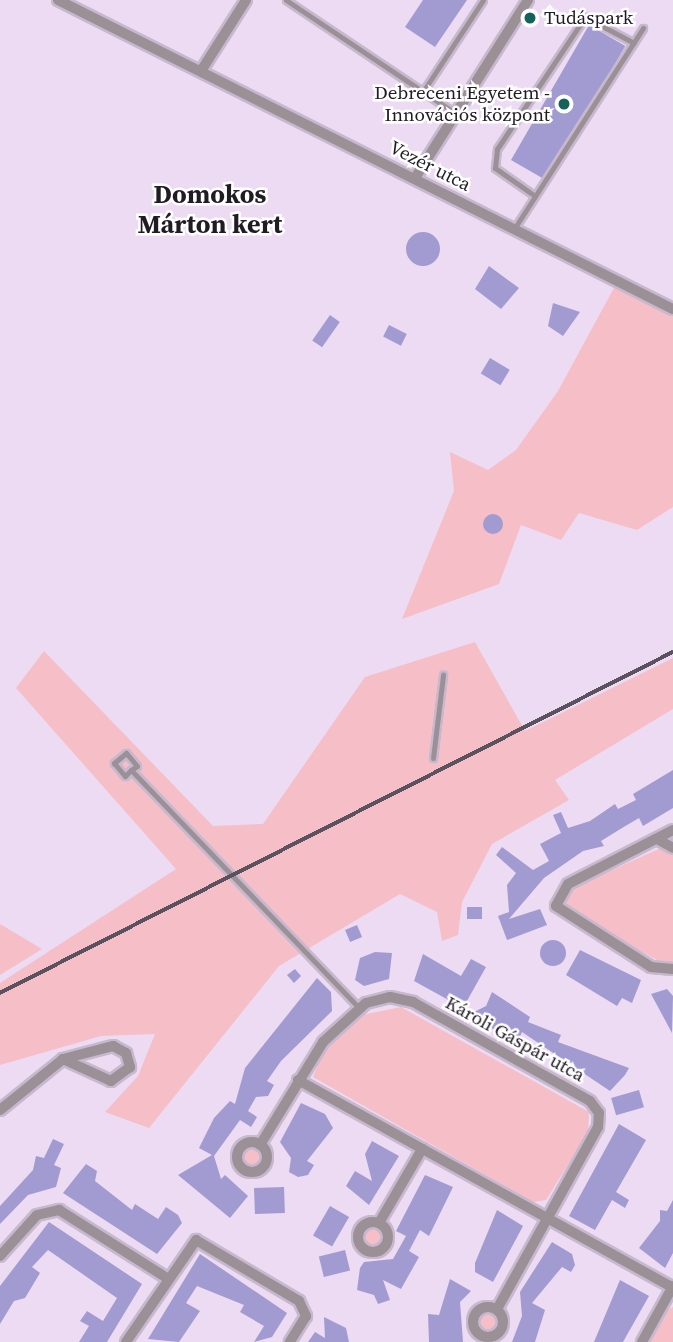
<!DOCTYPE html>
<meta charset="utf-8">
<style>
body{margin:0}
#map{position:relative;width:673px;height:1342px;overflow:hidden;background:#ecdbf3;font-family:"Source Serif 4",serif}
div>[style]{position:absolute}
.green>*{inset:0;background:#f6bec7}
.round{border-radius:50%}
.building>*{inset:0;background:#a29bd1;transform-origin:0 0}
.roads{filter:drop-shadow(2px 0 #c7b8ce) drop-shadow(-2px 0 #c7b8ce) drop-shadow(0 2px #c7b8ce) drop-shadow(0 -2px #c7b8ce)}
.lane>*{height:5px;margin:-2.5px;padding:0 2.5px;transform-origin:2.5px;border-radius:2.5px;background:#9c9097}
.street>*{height:10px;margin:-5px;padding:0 5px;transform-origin:5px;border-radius:5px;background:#9c9097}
.street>.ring{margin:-5px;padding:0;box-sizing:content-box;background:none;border:10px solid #9c9097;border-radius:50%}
.rail>*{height:3.5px;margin:-1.75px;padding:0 1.75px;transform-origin:1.75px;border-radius:1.75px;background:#5b525f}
.dots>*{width:19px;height:19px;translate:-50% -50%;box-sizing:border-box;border:4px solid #fff;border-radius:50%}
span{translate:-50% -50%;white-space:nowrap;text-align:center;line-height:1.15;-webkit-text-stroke:5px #fff;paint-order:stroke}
.poi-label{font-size:19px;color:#211b24}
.left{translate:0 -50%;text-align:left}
.right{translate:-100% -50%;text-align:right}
.street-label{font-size:19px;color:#211b24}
.district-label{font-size:26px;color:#211b24;font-weight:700}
</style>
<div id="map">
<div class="green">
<div style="clip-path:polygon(615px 286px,673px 315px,673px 507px,637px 530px,579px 513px,561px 540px,521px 525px,499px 584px,402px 619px,454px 491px,450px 452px,488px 470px,516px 450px,558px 391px)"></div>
<div style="clip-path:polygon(475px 642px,525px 731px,673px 658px,673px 709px,555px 780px,569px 800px,492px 844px,462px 902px,458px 935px,442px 941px,437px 912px,400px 894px,279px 966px,149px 1128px,105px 1112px,138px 1076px,155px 1034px,101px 1036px,0 1065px,0 983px,176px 869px,16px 688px,44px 651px,213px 826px,263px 824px,365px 677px)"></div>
<div style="clip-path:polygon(661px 848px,673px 854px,673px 962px,665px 964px,569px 914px,564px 903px,570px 889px)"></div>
<div style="clip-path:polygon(0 924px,42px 949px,0 975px)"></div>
<div style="clip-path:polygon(401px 1007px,589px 1112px,588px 1133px,546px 1200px,533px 1202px,313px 1077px,322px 1054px,362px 1015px)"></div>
<div class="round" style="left:244px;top:1148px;width:18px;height:18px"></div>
<div class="round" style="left:364px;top:1227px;width:18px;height:18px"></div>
<div style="clip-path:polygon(673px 1307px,673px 1342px,649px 1342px,667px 1310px)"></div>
<div class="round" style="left:480px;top:1313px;width:18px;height:18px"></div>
</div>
<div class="building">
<div style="clip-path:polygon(423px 0,467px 0,435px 47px,405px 27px)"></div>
<div style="left:589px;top:25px;width:42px;height:156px;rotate:30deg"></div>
<div class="round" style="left:406px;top:232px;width:34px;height:34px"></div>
<div style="clip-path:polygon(489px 266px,519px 288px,501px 309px,475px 289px)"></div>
<div style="clip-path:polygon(553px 303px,580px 312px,563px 336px,548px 326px)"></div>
<div style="left:330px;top:315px;width:12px;height:31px;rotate:35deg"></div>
<div style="left:389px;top:325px;width:20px;height:13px;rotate:27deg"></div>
<div style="left:490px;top:358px;width:23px;height:18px;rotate:31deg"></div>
<div class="round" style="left:483px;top:514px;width:20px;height:20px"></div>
<div style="clip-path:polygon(673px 770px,673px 808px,643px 826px,639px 818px,622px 828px,601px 841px,604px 846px,583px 851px,544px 878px,509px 919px,540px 909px,547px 925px,507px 940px,498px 916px,509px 912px,507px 885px,516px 873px,496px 855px,502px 847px,533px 870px,549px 861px,540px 844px,561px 833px,553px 815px,561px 812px,568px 828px,590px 821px,615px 804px,618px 809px,636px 800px,633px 794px)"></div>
<div style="left:467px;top:907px;width:15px;height:12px"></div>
<div style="left:357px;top:925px;width:13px;height:13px;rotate:67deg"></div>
<div class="round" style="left:540px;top:940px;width:26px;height:26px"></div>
<div style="clip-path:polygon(580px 950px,641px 980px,632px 1003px,622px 998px,617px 1006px,566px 975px)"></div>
<div style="clip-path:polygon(375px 952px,392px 953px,389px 979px,364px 986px,355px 980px,360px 958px)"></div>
<div style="clip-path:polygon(423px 954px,461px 976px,471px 959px,486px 967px,463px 1008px,414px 981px)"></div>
<div style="clip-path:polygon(295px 969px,301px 976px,294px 983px,287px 975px)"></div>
<div style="clip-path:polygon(317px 978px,331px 992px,332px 1011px,281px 1061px,267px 1081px,274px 1085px,268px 1096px,256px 1097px,248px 1111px,257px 1117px,251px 1127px,240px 1120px,214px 1156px,221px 1179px,225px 1175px,248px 1196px,230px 1218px,178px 1175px,212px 1155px,199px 1148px,214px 1118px,230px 1101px,235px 1104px,245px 1068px)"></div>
<div style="clip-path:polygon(667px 989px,673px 996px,672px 1033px,651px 994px)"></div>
<div style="clip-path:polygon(492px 992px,530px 1017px,528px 1022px,561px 1035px,558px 1042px,629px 1068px,625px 1075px,610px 1091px,522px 1032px,518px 1041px,483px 1024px,472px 1013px,486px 1006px)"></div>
<div style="left:639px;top:1090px;width:18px;height:29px;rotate:74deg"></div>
<div style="clip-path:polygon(301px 1103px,325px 1114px,333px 1128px,307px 1161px,314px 1165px,308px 1175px,298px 1177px,289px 1172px,291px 1158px,280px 1142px)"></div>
<div style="clip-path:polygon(619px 1124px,646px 1140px,616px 1192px,629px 1200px,625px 1208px,612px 1200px,595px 1230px,569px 1216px)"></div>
<div style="clip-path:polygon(53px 1139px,64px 1144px,54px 1165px,61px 1168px,56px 1187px,28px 1195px,0 1224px,0 1206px,33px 1170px,36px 1156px,44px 1158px)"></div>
<div style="clip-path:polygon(372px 1141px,399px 1156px,369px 1205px,346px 1186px,355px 1171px,372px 1181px,365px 1154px)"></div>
<div style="clip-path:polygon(86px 1164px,97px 1171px,95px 1181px,132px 1210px,135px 1204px,158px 1219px,166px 1207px,178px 1215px,182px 1223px,157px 1254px,63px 1193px)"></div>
<div style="clip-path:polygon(425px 1175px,453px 1187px,429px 1236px,420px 1230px,409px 1251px,419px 1257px,401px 1289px,383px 1280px,390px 1300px,378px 1304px,374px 1295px,357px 1290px,360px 1268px,364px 1262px,393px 1259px,406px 1236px,396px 1231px)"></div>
<div style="left:284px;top:1187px;width:26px;height:30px;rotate:88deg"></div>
<div style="clip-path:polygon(673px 1200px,673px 1253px,665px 1268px,639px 1248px,660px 1221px,660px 1210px,667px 1211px)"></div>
<div style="left:330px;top:1206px;width:22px;height:34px;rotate:30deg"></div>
<div style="clip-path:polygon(497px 1210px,523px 1226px,493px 1282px,475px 1272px,475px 1263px)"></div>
<div style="clip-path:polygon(49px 1222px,142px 1284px,107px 1342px,79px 1342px,89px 1326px,80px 1321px,87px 1311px,103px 1321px,117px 1298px,48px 1250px,32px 1267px,40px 1273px,25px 1298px,14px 1301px,0 1324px,0 1286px)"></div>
<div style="clip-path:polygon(552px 1242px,572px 1254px,575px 1265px,571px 1272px,562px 1267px,532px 1303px,545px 1310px,535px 1342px,512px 1342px,522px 1316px,520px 1292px)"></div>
<div style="left:345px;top:1250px;width:21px;height:27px;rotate:76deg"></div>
<div style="clip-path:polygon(200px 1254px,287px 1313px,272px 1337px,254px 1342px,264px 1326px,240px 1312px,244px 1305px,197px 1286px,186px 1303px,200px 1311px,179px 1342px,148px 1339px)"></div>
<div style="clip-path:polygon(450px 1279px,471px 1291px,460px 1302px,463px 1342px,429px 1342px,428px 1314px,439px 1315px)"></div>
<div style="clip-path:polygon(620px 1280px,649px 1296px,623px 1342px,594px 1342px)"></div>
<div style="clip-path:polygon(324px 1317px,346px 1328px,349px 1342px,308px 1342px,315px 1332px,325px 1338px)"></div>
</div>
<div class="roads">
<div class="lane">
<div style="left:286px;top:0;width:203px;rotate:33.8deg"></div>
<div style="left:422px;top:93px;width:111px;rotate:-56.7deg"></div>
<div style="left:535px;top:196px;width:49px;rotate:-145deg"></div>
<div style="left:495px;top:168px;width:19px;rotate:-84deg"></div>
<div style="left:497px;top:149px;width:159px;rotate:-56.3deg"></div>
<div style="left:585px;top:17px;width:55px;rotate:28deg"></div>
<div style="left:514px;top:229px;width:239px;rotate:-57.3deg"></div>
<div style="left:433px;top:758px;width:84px;rotate:-83.1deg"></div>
<div style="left:131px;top:770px;width:7px;rotate:-34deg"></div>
<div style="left:137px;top:766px;width:17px;rotate:-130deg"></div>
<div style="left:126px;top:753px;width:16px;rotate:140deg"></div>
<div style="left:114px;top:763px;width:17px;rotate:50deg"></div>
<div style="left:125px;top:776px;width:8px;rotate:-45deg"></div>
<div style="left:131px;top:770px;width:331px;rotate:46.2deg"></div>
</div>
<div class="street">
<div style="left:58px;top:0;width:688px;rotate:26.68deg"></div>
<div style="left:201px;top:71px;width:84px;rotate:-57.6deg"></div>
<div style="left:415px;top:178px;width:211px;rotate:-57.6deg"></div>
<div style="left:673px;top:830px;width:118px;rotate:152.8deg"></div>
<div style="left:568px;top:884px;width:25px;rotate:119deg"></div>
<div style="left:556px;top:906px;width:113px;rotate:32.7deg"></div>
<div style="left:651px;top:967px;width:22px;rotate:5deg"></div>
<div style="left:657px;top:839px;width:18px;rotate:29deg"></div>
<div style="left:298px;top:1080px;width:429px;rotate:29deg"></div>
<div style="left:0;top:1110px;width:81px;rotate:-39deg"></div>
<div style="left:63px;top:1059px;width:52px;rotate:-14.6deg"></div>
<div style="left:113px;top:1046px;width:15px;rotate:28deg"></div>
<div style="left:126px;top:1053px;width:15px;rotate:74deg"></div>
<div style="left:130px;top:1067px;width:24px;rotate:144deg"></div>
<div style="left:111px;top:1081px;width:53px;rotate:-155.4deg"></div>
<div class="ring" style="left:237px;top:1142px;width:20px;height:20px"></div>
<div style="left:260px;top:1145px;width:121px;rotate:-58.5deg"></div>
<div style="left:323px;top:1042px;width:58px;rotate:-42.2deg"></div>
<div style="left:366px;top:1003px;width:25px;rotate:-14deg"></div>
<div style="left:390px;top:997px;width:24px;rotate:12deg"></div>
<div style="left:413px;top:1002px;width:203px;rotate:29.2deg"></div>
<div style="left:590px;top:1101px;width:15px;rotate:53deg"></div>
<div style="left:599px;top:1113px;width:14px;rotate:94deg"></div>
<div style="left:598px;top:1127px;width:208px;rotate:119deg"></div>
<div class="ring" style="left:358px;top:1222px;width:20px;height:20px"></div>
<div style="left:379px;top:1223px;width:86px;rotate:-59.8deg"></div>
<div style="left:0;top:1256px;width:55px;rotate:-47.9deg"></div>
<div style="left:37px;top:1215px;width:23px;rotate:-13deg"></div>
<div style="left:59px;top:1210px;width:128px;rotate:32.2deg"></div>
<div class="ring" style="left:473px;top:1307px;width:20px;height:20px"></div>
<div style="left:126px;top:1342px;width:124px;rotate:-55.5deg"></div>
<div style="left:196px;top:1240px;width:120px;rotate:30.6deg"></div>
<div style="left:299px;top:1301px;width:17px;rotate:65deg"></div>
<div style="left:306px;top:1316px;width:31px;rotate:122deg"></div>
<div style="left:642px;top:1342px;width:64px;rotate:-61deg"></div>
</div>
</div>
<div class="rail">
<div style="left:0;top:993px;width:754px;rotate:-26.87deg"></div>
</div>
<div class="dots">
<div style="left:530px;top:18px;background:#15625b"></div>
<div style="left:564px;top:104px;background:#15625b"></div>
</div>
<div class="poi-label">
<span class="left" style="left:544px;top:18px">Tudáspark</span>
<span class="right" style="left:550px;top:104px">Debreceni Egyetem -<br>Innovációs központ</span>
</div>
<div class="street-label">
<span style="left:430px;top:166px;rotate:27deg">Vezér utca</span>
<span style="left:515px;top:1039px;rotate:29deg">Károli Gáspár utca</span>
</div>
<div class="district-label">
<span style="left:210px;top:210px">Domokos<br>Márton kert</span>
</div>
</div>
